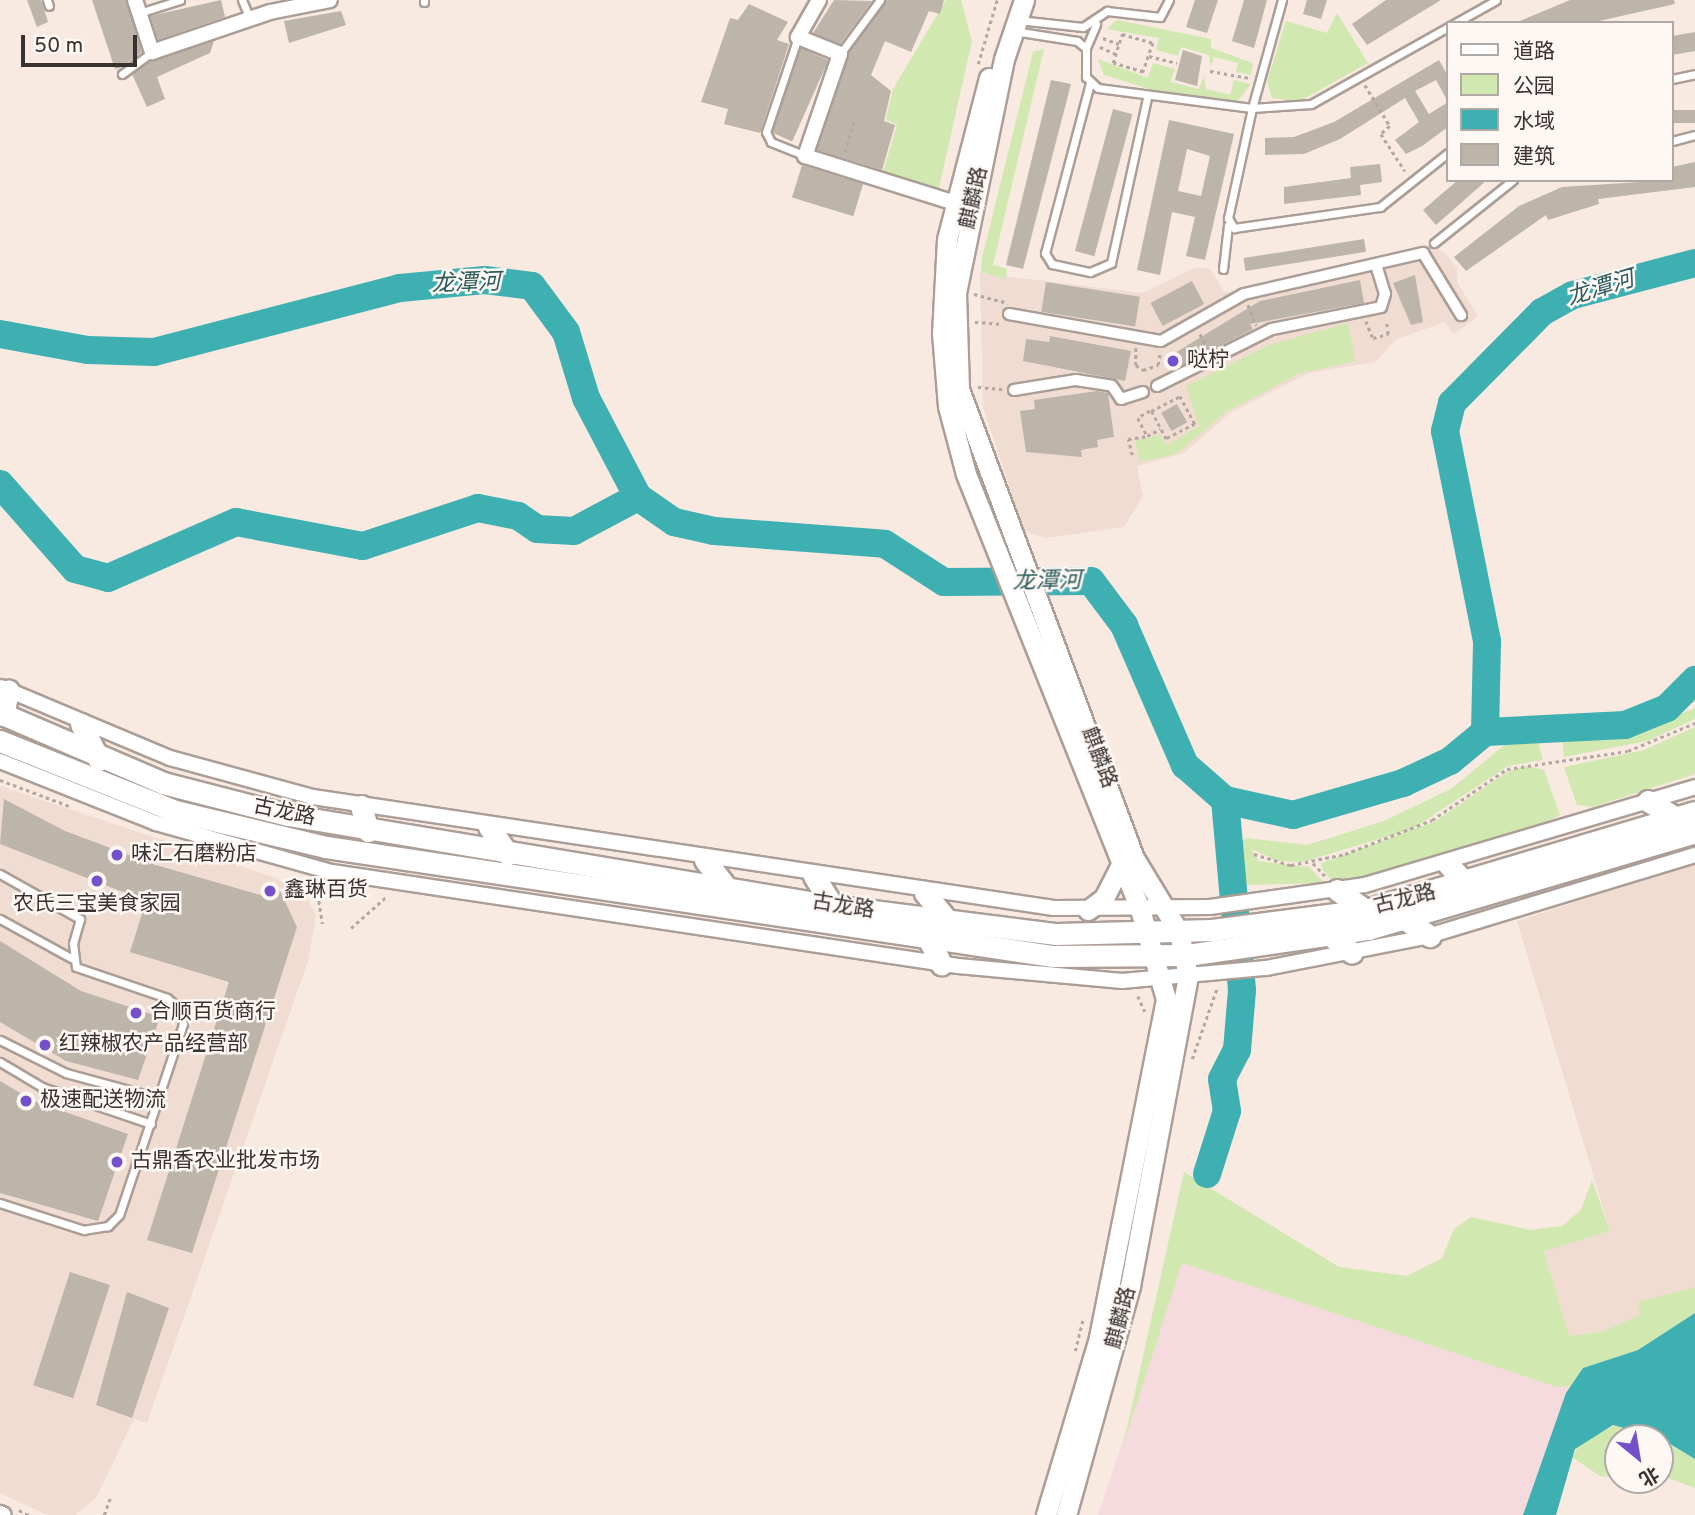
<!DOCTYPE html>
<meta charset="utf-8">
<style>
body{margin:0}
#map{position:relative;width:1695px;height:1515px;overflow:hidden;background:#f8e9e1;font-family:Overpass,"Noto Sans SC",sans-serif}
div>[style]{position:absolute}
.built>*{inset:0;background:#f1dcd1}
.industrial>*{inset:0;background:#f5dbde}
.green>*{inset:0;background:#d1e8b0}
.water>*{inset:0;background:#3fb0b2}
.river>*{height:28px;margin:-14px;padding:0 14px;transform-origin:14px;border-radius:14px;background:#3fb0b2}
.building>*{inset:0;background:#bdb5a9;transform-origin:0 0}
.path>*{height:2.5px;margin-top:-1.25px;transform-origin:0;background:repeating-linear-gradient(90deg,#b2a7a1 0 3.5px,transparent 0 7px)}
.roads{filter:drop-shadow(2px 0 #ab9e97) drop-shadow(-2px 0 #ab9e97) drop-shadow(0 2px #ab9e97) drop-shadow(0 -2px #ab9e97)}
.service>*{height:7px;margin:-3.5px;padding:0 3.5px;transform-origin:3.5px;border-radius:3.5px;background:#fff}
.pedestrian>*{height:10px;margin:-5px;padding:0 5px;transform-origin:5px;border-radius:5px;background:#fff}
.minor>*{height:14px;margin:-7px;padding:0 7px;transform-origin:7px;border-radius:7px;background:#fff}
.secondary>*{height:19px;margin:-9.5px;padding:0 9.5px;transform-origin:9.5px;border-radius:9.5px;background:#fff}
.primary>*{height:21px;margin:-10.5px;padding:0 10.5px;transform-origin:10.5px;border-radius:10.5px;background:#fff}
.dots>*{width:19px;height:19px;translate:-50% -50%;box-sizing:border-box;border:4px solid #fef8f5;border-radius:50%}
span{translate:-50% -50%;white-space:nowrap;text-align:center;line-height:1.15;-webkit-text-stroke:5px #fef8f5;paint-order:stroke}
.street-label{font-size:21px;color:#383230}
.poi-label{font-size:21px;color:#383230}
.left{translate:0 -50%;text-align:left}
.water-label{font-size:23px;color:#2c5c5c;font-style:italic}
.legend{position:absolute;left:1446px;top:21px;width:228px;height:161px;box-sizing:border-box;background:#fef8f5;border:2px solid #afa9a6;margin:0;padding:9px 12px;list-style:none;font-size:21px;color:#383230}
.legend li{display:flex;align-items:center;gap:14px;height:35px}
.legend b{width:35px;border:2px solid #afa9a6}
.north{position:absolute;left:1604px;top:1424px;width:70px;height:70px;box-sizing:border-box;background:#fef8f5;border:2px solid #afa9a6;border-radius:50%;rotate:150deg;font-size:19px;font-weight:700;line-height:28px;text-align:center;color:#383230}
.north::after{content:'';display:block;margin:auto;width:24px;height:32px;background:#7451cb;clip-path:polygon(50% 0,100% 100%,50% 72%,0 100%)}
.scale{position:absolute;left:21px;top:35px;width:116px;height:32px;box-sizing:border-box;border:4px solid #383230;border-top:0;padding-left:9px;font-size:21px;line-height:24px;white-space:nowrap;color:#383230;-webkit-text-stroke:5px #fef8f5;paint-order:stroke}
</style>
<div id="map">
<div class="built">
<div style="clip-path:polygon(1422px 243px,1445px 253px,1457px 268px,1458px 284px,1478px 316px,1464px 327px,1453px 334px,1445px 322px,1397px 339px,1375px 362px,1309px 373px,1230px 413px,1184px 453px,1137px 466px,1143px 496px,1124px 527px,1046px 538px,1024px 531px,983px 407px,980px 273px,1143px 293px,1196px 267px,1210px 269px,1225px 293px,1409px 255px)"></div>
<div style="clip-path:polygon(0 786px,300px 886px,316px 915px,308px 961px,147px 1423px,134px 1419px,96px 1498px,75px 1515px,47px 1515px,0 1493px)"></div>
<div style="clip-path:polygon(1695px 864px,1695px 1287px,1638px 1303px,1640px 1315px,1601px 1332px,1569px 1336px,1544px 1250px,1610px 1231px,1517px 921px)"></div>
</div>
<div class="industrial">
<div style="clip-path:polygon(1182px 1263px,1557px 1387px,1571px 1386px,1523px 1515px,1098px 1515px)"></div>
</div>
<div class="green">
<div style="clip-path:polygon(946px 0,961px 0,972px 41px,938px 192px,881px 179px,897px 125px,886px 119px,893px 89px)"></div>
<div style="clip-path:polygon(1337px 13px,1368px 63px,1300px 101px,1272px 98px,1267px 81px,1286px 21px,1327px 33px)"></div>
<div style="clip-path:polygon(1117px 20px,1211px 39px,1211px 48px,1253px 63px,1251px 75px,1236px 72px,1238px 63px,1214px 57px,1211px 67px,1209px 55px,1181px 47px,1178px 56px,1156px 50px,1159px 38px,1107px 29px)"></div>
<div style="clip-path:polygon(1044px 49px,993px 265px,1007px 269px,1006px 279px,981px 272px,982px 258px,1033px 52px)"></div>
<div style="clip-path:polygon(1098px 59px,1148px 78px,1153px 63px,1175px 69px,1170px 82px,1199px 89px,1204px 75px,1206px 89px,1230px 95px,1234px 80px,1251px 84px,1238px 101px,1153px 90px,1104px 75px)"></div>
<div style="clip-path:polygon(1348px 323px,1355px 361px,1298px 374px,1226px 412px,1176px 454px,1140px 462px,1135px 441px,1159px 435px,1167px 445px,1199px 426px,1186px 386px,1269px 345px)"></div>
<div style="clip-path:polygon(1695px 708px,1695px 719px,1647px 741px,1564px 757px,1562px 738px,1572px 734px,1631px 734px)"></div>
<div style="clip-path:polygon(1695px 727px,1695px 774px,1593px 807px,1577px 805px,1564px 767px,1644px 750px)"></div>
<div style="clip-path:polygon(1536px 736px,1543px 760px,1508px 766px,1412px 829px,1302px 862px,1277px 861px,1252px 849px,1258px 861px,1309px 867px,1324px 883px,1243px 885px,1238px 842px,1247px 838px,1307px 845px,1384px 821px,1451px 789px,1513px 738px)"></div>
<div style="clip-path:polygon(1527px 766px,1544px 770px,1560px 815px,1543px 824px,1366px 876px,1332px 880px,1322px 869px,1322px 863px,1436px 821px,1507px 772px)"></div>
<div style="clip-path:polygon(1184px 1172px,1339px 1267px,1407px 1276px,1442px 1258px,1454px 1229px,1471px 1217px,1530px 1230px,1562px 1226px,1581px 1210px,1592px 1180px,1610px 1231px,1544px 1251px,1569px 1336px,1601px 1332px,1640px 1315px,1638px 1302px,1695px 1287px,1695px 1313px,1638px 1350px,1583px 1368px,1571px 1386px,1557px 1387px,1182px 1263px,1123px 1446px)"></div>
<div style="clip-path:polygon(1620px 1423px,1658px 1438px,1618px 1438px,1618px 1478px,1600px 1476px,1572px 1457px,1582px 1441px)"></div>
<div style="clip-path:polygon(1660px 1439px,1695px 1459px,1695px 1488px,1660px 1475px)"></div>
</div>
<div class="water">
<div style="clip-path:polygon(1695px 1313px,1695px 1459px,1660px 1438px,1613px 1425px,1575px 1449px,1556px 1515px,1523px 1515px,1566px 1393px,1583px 1368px,1638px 1350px)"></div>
</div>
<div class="river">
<div style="left:0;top:334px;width:89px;rotate:10.3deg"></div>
<div style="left:88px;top:350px;width:66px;rotate:1.7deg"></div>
<div style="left:154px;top:352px;width:254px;rotate:-14.6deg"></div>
<div style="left:400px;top:288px;width:85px;rotate:-5.4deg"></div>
<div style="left:485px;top:280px;width:47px;rotate:7.3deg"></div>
<div style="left:532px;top:286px;width:57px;rotate:53.5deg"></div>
<div style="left:566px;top:332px;width:69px;rotate:73.1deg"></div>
<div style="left:586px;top:398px;width:112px;rotate:62.3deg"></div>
<div style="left:638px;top:497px;width:44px;rotate:34.8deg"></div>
<div style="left:674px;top:522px;width:41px;rotate:12.7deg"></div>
<div style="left:714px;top:531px;width:171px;rotate:4.3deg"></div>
<div style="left:885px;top:544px;width:70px;rotate:32.8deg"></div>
<div style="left:944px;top:582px;width:147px;rotate:-0.4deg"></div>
<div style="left:1091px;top:581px;width:55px;rotate:53.1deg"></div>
<div style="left:1124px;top:625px;width:153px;rotate:66.5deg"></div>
<div style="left:1185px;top:765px;width:53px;rotate:41.2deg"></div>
<div style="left:1225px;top:800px;width:70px;rotate:12.4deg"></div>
<div style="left:1293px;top:815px;width:115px;rotate:-16.2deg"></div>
<div style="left:1403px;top:783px;width:52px;rotate:-25.1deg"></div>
<div style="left:1450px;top:761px;width:45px;rotate:-39.6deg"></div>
<div style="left:1485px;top:732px;width:91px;rotate:-88.7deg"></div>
<div style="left:1487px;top:641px;width:214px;rotate:-101.3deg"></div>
<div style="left:1445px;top:431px;width:29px;rotate:-76deg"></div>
<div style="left:1452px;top:403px;width:128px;rotate:-45.3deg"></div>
<div style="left:1542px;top:312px;width:35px;rotate:-29deg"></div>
<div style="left:1573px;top:295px;width:126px;rotate:-14.7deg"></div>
<div style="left:0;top:484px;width:113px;rotate:48.6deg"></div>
<div style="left:75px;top:569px;width:34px;rotate:15deg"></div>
<div style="left:108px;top:578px;width:140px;rotate:-23.6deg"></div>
<div style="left:236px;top:522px;width:129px;rotate:10.7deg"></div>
<div style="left:363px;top:546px;width:121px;rotate:-18.3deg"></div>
<div style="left:478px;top:508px;width:41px;rotate:11.3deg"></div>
<div style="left:518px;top:516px;width:23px;rotate:34deg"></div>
<div style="left:537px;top:529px;width:37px;rotate:3deg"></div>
<div style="left:574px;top:531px;width:72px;rotate:-28deg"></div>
<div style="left:1485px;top:732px;width:140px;rotate:-2.9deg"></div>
<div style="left:1625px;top:725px;width:45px;rotate:-22deg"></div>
<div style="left:1667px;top:708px;width:40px;rotate:-45deg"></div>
<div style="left:1207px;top:1174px;width:66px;rotate:-72.4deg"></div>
<div style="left:1227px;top:1111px;width:32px;rotate:-99deg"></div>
<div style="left:1222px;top:1079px;width:33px;rotate:-63deg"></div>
<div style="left:1237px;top:1050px;width:60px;rotate:-85.2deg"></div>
<div style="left:1242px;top:990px;width:191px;rotate:-95.1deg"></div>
</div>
<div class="building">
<div style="clip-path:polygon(27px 0,41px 0,48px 22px,37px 27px)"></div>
<div style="clip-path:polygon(92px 0,126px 0,142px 52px,120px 68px,115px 69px)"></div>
<div style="clip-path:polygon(221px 0,225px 17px,158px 40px,150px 16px)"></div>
<div style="clip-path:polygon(834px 0,872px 1px,840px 44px,813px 33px)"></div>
<div style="clip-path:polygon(886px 0,944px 0,940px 14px,929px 11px,911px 52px,885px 41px,871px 75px,891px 91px,884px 121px,895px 125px,882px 170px,817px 150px,849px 52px)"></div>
<div style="clip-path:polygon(1195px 0,1218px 0,1207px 33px,1186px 27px)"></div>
<div style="clip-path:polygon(1244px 0,1267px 0,1254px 48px,1232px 41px)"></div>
<div style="clip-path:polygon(1307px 0,1327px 0,1321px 19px,1303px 14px)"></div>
<div style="clip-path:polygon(1386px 0,1441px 0,1367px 45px,1352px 24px)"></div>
<div style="clip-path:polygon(1570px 0,1674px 0,1675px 4px,1590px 23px,1515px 23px)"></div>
<div style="clip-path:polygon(749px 4px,788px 22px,777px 40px,789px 44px,760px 133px,724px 124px,728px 109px,701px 102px,730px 18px,738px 20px)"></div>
<div style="clip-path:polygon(341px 11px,346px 25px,289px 43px,284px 21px)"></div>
<div style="clip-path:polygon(1695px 32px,1695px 51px,1672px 55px,1672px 36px)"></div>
<div style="clip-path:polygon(214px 41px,210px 53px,157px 77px,165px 99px,147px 107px,132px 74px,150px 61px)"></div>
<div style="left:801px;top:48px;width:30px;height:89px;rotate:24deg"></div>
<div style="clip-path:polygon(1183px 50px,1202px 56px,1197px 86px,1175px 80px)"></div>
<div style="clip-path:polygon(1439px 60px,1448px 76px,1448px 102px,1436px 80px,1415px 91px,1429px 114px,1448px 102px,1448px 127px,1422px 146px,1406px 154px,1395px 140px,1419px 122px,1405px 98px,1340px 139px,1304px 154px,1265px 155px,1265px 138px,1294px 137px,1334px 122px)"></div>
<div style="clip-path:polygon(1051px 80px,1071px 84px,1023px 269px,1006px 265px)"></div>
<div style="left:1113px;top:109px;width:20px;height:147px;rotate:15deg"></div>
<div style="left:1695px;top:110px;width:13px;height:23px;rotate:90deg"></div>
<div style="clip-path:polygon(evenodd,1169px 120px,1234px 134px,1205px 260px,1186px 256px,1195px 217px,1172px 212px,1160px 275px,1137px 270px,1169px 120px,1187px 149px,1210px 156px,1201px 196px,1178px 191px,1187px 149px)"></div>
<div style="clip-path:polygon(1695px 162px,1695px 187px,1598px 199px,1599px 204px,1548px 220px,1546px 215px,1466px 271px,1454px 257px,1519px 206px,1562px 187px,1672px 180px,1672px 167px)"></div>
<div style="clip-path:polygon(1380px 164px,1382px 182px,1360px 185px,1361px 195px,1284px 204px,1284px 187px,1351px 178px,1350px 167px)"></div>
<div style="left:802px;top:165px;width:64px;height:34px;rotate:17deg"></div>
<div style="clip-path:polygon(1487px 180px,1436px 225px,1423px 210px,1458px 180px)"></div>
<div style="left:1364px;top:239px;width:13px;height:122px;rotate:81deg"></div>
<div style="clip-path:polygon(1415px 275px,1423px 322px,1411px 325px,1393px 283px)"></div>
<div style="clip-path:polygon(1360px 280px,1364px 303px,1250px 324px,1253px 329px,1172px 371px,1165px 359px,1260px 301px)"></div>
<div style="left:1192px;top:281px;width:26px;height:47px;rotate:62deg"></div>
<div style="left:1046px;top:282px;width:95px;height:30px;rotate:9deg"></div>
<div style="clip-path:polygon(1050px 336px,1131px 351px,1125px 381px,1023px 361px,1026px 339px,1049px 342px)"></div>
<div style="clip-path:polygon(1097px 391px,1108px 393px,1114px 437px,1097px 440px,1098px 447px,1081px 450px,1082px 457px,1026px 452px,1020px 411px,1035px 409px,1034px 400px)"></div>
<div style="left:1177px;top:404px;width:21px;height:18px;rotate:61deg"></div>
<div style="clip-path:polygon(4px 799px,65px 831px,156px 865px,264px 896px,266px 888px,280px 891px,297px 927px,192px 1253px,147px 1240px,229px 982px,130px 952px,146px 901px,0 844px)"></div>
<div style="clip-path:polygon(0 941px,81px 991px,160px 1017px,138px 1080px,66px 1061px,0 1022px)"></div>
<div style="clip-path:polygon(0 1081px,34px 1101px,128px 1134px,98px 1221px,0 1193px)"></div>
<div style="left:70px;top:1272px;width:42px;height:119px;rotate:18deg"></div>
<div style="clip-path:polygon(127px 1292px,169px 1308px,132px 1418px,96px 1405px)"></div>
</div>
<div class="path">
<div style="left:1122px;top:34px;width:32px;rotate:16deg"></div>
<div style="left:1153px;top:43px;width:31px;rotate:109deg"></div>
<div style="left:1143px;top:72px;width:31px;rotate:-163deg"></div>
<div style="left:1113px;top:63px;width:30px;rotate:-73deg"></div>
<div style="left:1103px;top:38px;width:17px;rotate:21deg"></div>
<div style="left:1100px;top:47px;width:17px;rotate:24deg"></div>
<div style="left:1149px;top:56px;width:29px;rotate:14deg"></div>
<div style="left:978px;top:64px;width:67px;rotate:-73.5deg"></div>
<div style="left:1210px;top:71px;width:39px;rotate:10deg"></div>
<div style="left:1365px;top:85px;width:48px;rotate:58.6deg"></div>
<div style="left:1390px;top:126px;width:12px;rotate:138deg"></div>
<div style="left:1381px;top:134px;width:44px;rotate:57deg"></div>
<div style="left:845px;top:152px;width:35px;rotate:-74deg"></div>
<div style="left:974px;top:294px;width:35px;rotate:15deg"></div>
<div style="left:1248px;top:305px;width:22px;rotate:68deg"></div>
<div style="left:1366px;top:321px;width:18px;rotate:68deg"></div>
<div style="left:1373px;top:338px;width:16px;rotate:-15deg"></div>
<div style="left:1388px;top:334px;width:14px;rotate:-98deg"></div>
<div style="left:975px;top:322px;width:28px;rotate:4deg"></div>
<div style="left:1200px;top:334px;width:14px;rotate:60deg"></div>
<div style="left:1136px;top:348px;width:17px;rotate:90deg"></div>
<div style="left:1136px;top:365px;width:9px;rotate:36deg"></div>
<div style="left:1143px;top:370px;width:16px;rotate:-18deg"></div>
<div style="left:1158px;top:365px;width:13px;rotate:-81deg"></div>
<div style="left:978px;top:387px;width:25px;rotate:5deg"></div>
<div style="left:1180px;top:396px;width:32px;rotate:62deg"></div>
<div style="left:1195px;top:424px;width:33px;rotate:153deg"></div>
<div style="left:1166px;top:439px;width:32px;rotate:-118deg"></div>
<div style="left:1151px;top:411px;width:33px;rotate:-27deg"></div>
<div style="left:1150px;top:411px;width:14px;rotate:150deg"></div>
<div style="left:1138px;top:418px;width:20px;rotate:63deg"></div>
<div style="left:1147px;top:436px;width:15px;rotate:-28deg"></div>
<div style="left:1132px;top:455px;width:16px;rotate:-104deg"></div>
<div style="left:1128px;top:439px;width:18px;rotate:-9deg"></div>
<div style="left:0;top:780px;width:74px;rotate:20.6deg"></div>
<div style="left:1254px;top:854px;width:39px;rotate:17deg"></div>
<div style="left:1291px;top:865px;width:55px;rotate:-11.5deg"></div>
<div style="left:1345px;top:854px;width:93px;rotate:-21.3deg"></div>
<div style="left:1432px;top:820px;width:91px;rotate:-34.2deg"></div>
<div style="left:1507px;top:769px;width:122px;rotate:-8.5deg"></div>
<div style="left:1628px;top:751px;width:73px;rotate:-22.7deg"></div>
<div style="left:1313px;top:863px;width:18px;rotate:47deg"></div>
<div style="left:302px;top:880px;width:21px;rotate:41deg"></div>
<div style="left:318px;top:894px;width:30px;rotate:81deg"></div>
<div style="left:351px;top:928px;width:48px;rotate:-41.6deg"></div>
<div style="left:1138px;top:996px;width:17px;rotate:66deg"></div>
<div style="left:1192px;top:1059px;width:75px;rotate:-70.6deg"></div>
<div style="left:1075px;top:1351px;width:32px;rotate:-76deg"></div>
<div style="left:19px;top:1510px;width:11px;rotate:27deg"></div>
<div style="left:104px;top:1515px;width:20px;rotate:-70deg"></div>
</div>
<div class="roads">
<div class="service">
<div style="left:47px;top:0;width:6px;rotate:72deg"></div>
<div style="left:242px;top:0;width:21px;rotate:67deg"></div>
<div style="left:1282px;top:0;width:112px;rotate:105.5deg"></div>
<div style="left:1252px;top:108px;width:59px;rotate:-3.9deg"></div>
<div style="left:1311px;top:104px;width:212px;rotate:-29.3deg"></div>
<div style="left:424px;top:2px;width:2px;rotate:-90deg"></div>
<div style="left:139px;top:13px;width:43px;rotate:-17.6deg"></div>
<div style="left:1018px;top:20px;width:65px;rotate:6.1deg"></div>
<div style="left:1083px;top:27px;width:29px;rotate:-34deg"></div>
<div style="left:1107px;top:11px;width:53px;rotate:6.5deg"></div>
<div style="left:1160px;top:17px;width:19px;rotate:-62deg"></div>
<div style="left:1014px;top:31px;width:64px;rotate:9deg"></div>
<div style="left:1077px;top:41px;width:11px;rotate:38deg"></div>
<div style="left:1086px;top:48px;width:29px;rotate:90deg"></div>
<div style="left:1086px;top:77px;width:16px;rotate:43deg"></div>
<div style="left:1098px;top:88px;width:155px;rotate:7.4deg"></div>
<div style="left:1252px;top:108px;width:113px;rotate:102.3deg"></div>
<div style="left:1228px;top:218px;width:12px;rotate:59deg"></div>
<div style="left:1234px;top:228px;width:148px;rotate:-8.2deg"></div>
<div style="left:1380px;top:207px;width:87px;rotate:-38.5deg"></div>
<div style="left:798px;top:37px;width:100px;rotate:108.6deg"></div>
<div style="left:766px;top:132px;width:11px;rotate:63deg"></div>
<div style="left:771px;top:142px;width:37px;rotate:22deg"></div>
<div style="left:1086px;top:48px;width:26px;rotate:-67deg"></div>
<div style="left:840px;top:54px;width:67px;rotate:-53.5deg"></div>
<div style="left:122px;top:74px;width:37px;rotate:-36deg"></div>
<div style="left:1672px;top:79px;width:24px;rotate:-12deg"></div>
<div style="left:1090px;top:83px;width:176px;rotate:104.8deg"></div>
<div style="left:1045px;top:253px;width:13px;rotate:58deg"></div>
<div style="left:1052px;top:264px;width:39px;rotate:12deg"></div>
<div style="left:1090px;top:272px;width:23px;rotate:-23deg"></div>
<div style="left:1111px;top:263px;width:169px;rotate:-77.7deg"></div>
<div style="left:1672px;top:141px;width:24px;rotate:-15deg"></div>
<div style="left:1434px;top:243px;width:101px;rotate:-38.6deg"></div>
<div style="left:1223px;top:269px;width:44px;rotate:-83.5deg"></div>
<div style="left:0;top:874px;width:92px;rotate:29.4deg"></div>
<div style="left:80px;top:919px;width:25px;rotate:106deg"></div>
<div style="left:73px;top:943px;width:24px;rotate:83deg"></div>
<div style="left:76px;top:967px;width:96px;rotate:18.8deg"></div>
<div style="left:167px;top:998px;width:17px;rotate:40deg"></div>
<div style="left:180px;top:1009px;width:15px;rotate:79deg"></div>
<div style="left:183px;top:1024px;width:201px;rotate:108.5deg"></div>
<div style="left:119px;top:1215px;width:16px;rotate:135deg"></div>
<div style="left:108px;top:1226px;width:24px;rotate:171deg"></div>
<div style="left:84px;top:1230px;width:88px;rotate:-162.2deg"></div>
<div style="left:0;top:919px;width:81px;rotate:28.8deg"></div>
<div style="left:0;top:1040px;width:74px;rotate:26.6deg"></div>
<div style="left:66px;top:1073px;width:95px;rotate:15.2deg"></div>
<div style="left:0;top:1062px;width:49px;rotate:30.8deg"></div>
<div style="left:42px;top:1087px;width:115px;rotate:18.7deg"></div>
</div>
<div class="pedestrian">
<div style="left:1009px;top:314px;width:154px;rotate:10.1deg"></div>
<div style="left:1161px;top:341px;width:95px;rotate:-29.5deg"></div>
<div style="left:1244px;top:294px;width:184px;rotate:-12.9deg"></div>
<div style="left:1423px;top:253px;width:73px;rotate:58.5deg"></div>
<div style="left:1157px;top:386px;width:128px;rotate:-26.4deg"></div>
<div style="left:1272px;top:329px;width:111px;rotate:-11.4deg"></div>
<div style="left:1381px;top:307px;width:14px;rotate:-73deg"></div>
<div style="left:1385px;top:294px;width:28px;rotate:-107deg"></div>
<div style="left:1014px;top:390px;width:63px;rotate:-9.2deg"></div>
<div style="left:1076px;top:380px;width:36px;rotate:9deg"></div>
<div style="left:1112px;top:386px;width:16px;rotate:55deg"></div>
<div style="left:1121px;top:399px;width:23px;rotate:-18deg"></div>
</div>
<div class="minor">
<div style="left:135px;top:0;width:55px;rotate:71.9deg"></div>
<div style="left:152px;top:52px;width:125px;rotate:-18.7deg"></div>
<div style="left:270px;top:12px;width:61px;rotate:-11.3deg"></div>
<div style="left:819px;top:0;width:43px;rotate:119.6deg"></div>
<div style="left:798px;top:37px;width:45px;rotate:22deg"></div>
<div style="left:840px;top:54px;width:108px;rotate:108.9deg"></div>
<div style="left:805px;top:156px;width:157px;rotate:17.4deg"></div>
<div style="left:1px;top:687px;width:183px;rotate:22.8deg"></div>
<div style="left:170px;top:758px;width:148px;rotate:15.3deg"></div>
<div style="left:313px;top:797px;width:749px;rotate:8.52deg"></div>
<div style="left:1054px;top:908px;width:156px;rotate:-0.4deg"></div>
<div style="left:1210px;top:907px;width:157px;rotate:-8.1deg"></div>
<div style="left:1365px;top:885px;width:344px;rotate:-16.5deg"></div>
<div style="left:0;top:761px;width:168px;rotate:21.7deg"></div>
<div style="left:156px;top:823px;width:183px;rotate:15.6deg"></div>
<div style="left:332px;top:872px;width:633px;rotate:8.54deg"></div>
<div style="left:958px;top:966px;width:165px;rotate:5.2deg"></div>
<div style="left:1122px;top:981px;width:145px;rotate:-5.2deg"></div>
<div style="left:1266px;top:968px;width:162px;rotate:-11deg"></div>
<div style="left:1425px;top:937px;width:282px;rotate:-16.9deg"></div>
<div style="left:0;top:1513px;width:4px;rotate:27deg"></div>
</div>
<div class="secondary">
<div style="left:1024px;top:0;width:62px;rotate:108.7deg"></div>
<div style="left:1004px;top:59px;width:239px;rotate:101.6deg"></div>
<div style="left:956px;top:293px;width:96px;rotate:88.2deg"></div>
<div style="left:959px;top:389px;width:501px;rotate:69.54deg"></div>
<div style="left:1134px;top:858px;width:87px;rotate:58.7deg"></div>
<div style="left:1179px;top:932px;width:45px;rotate:78.4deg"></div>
<div style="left:1188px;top:976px;width:315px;rotate:100.6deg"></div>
<div style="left:1130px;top:1286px;width:238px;rotate:105.6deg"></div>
<div style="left:989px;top:78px;width:166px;rotate:104.6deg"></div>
<div style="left:947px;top:239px;width:94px;rotate:93deg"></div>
<div style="left:942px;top:333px;width:73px;rotate:85.3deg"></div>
<div style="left:948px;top:406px;width:70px;rotate:75.2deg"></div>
<div style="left:966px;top:474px;width:469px;rotate:68.2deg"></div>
<div style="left:1140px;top:909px;width:94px;rotate:73.9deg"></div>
<div style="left:1166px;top:999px;width:346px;rotate:101.2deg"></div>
<div style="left:1099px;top:1338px;width:185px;rotate:106.7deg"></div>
<div style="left:1088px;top:910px;width:20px;rotate:-37deg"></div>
<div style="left:1104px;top:898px;width:39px;rotate:-63deg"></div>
</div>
<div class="primary">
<div style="left:0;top:713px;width:177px;rotate:23.2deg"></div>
<div style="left:163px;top:783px;width:129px;rotate:14.4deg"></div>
<div style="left:288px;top:815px;width:553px;rotate:9.48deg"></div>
<div style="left:833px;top:906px;width:225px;rotate:7.2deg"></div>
<div style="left:1056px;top:934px;width:156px;rotate:-1.5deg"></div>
<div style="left:1212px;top:930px;width:155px;rotate:-7.4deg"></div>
<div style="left:1366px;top:910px;width:343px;rotate:-16.6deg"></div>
<div style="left:3px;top:715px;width:25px;rotate:-78deg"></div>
<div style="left:81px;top:724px;width:40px;rotate:63.4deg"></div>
<div style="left:0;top:741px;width:188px;rotate:21.8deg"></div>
<div style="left:175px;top:811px;width:155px;rotate:13.4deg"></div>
<div style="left:326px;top:847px;width:735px;rotate:8.53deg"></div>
<div style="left:1053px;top:956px;width:134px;rotate:-0.4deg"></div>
<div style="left:1187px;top:955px;width:183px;rotate:-8.2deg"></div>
<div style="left:1368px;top:929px;width:341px;rotate:-16.5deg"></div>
<div style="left:1648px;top:801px;width:33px;rotate:31deg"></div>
<div style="left:361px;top:806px;width:26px;rotate:74deg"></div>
<div style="left:489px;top:827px;width:33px;rotate:55deg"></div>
<div style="left:705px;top:860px;width:36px;rotate:52deg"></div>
<div style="left:1448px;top:864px;width:27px;rotate:48deg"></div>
<div style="left:814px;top:876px;width:36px;rotate:58deg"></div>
<div style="left:1337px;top:890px;width:35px;rotate:35deg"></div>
<div style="left:925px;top:893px;width:38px;rotate:51deg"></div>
<div style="left:1406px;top:920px;width:29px;rotate:34deg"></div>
<div style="left:1330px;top:935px;width:28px;rotate:39deg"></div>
<div style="left:930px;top:942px;width:25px;rotate:63deg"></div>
</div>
</div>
<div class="dots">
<div style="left:1173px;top:361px;background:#7451cb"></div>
<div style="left:117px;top:855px;background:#7451cb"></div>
<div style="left:97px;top:881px;background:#7451cb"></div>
<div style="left:270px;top:891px;background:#7451cb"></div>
<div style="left:136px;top:1013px;background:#7451cb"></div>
<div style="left:45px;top:1045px;background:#7451cb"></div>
<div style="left:26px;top:1101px;background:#7451cb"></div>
<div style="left:117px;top:1162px;background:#7451cb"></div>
</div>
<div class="street-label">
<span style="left:975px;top:198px;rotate:-78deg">麒麟路</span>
<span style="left:1098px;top:758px;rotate:69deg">麒麟路</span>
<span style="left:284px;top:813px;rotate:12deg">古龙路</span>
<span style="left:1405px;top:900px;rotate:-14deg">古龙路</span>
<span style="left:843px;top:907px;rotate:9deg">古龙路</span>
<span style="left:1122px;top:1318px;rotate:-76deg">麒麟路</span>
</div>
<div class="poi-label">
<span class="left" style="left:1187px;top:361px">哒柠</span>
<span class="left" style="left:131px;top:855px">味汇石磨粉店</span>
<span class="left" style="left:284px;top:891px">鑫琳百货</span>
<span style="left:97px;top:905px">农氏三宝美食家园</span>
<span class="left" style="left:150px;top:1013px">合顺百货商行</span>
<span class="left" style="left:59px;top:1045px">红辣椒农产品经营部</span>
<span class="left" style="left:40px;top:1101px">极速配送物流</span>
<span class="left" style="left:131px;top:1162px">古鼎香农业批发市场</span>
</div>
<div class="water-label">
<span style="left:466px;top:285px;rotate:-2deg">龙潭河</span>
<span style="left:1601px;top:290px;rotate:-17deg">龙潭河</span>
<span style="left:1047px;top:583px;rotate:-1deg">龙潭河</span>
</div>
<ul class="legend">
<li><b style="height:9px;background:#fff"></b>道路</li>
<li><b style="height:19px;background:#d1e8b0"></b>公园</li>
<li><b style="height:19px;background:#3fb0b2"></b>水域</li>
<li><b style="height:19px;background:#bdb5a9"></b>建筑</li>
</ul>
<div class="north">北</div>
<div class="scale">50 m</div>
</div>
